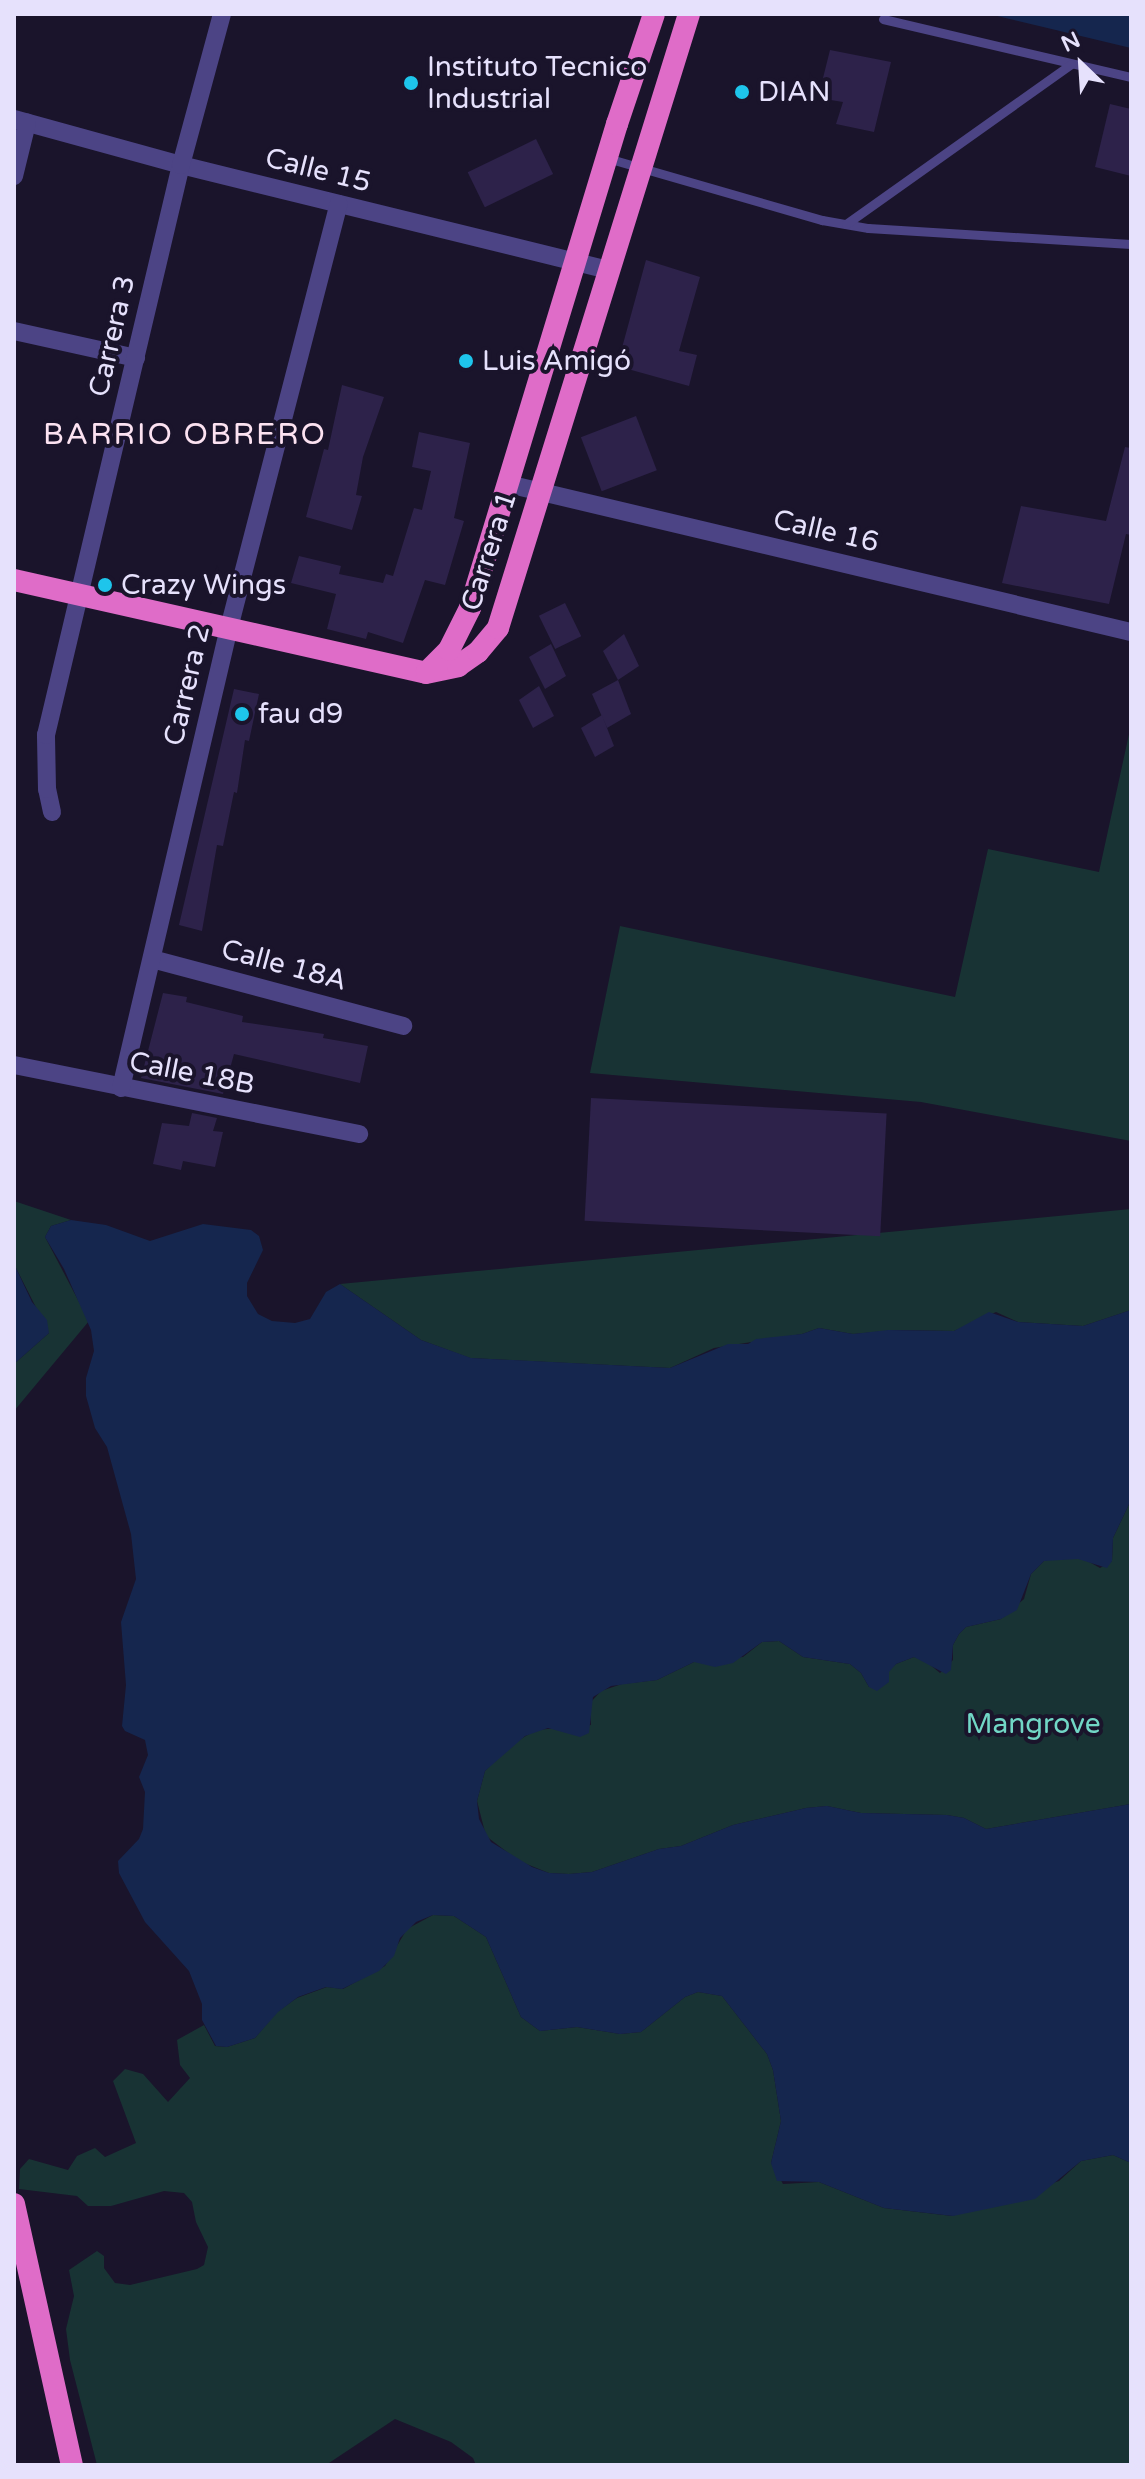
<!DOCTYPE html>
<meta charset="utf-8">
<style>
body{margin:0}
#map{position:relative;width:1145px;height:2479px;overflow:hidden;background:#1a142b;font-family:"Varela Round",sans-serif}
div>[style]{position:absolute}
.green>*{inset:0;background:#183334}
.water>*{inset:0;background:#15264e}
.building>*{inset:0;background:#2d224a;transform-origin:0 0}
.service>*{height:9px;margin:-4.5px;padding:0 4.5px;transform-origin:4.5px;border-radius:4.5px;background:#4c4485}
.minor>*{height:18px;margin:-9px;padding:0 9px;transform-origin:9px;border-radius:9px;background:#4c4485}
.trunk>*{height:22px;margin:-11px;padding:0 11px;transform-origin:11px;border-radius:11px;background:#df6cc8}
.dots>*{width:22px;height:22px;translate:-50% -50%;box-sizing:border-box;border:4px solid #1a142b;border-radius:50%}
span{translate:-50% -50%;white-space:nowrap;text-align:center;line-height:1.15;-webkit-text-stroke:8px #1a142b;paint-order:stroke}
.poi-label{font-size:28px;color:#e6e1fc}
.left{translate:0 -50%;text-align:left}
.street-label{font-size:28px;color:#e6e1fc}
.park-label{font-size:28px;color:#71d7c6}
.neighbourhood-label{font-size:30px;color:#fce2f1;letter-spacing:2px}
.frame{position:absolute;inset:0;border:16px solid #e6e1fc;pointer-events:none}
.north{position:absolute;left:1041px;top:24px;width:80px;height:80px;-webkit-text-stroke:6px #1a142b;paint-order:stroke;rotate:335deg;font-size:22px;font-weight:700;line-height:32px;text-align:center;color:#e6e1fc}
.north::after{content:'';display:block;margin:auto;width:28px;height:36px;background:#e6e1fc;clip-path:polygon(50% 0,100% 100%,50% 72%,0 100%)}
</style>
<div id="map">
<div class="green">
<div style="clip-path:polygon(1131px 725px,1131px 1141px,921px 1102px,590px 1073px,620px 926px,955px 997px,988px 849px,1099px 872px)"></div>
<div style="clip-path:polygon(14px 1201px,71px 1220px,51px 1226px,45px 1237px,89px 1321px,14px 1411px,14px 1364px,49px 1333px,14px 1264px)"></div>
<div style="clip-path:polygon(1131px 1209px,1131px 1310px,1083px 1326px,1018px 1322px,996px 1312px,954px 1331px,897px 1330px,853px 1334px,819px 1328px,802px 1334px,714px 1348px,670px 1368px,470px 1358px,421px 1340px,340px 1284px)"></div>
<div style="clip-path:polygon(1131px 1500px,1131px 1804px,986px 1829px,964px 1818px,947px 1815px,861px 1813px,827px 1806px,806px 1808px,733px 1825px,681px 1846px,659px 1849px,592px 1872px,569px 1874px,549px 1873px,519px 1861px,486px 1836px,477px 1801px,485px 1771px,509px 1746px,536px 1730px,591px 1725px,590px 1703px,601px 1691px,622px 1684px,657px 1680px,694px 1662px,743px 1657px,762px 1642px,779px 1641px,803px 1657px,850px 1664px,861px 1673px,869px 1687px,896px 1664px,914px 1657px,923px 1659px,940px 1673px,953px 1660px,953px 1645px,959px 1634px,966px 1627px,1001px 1619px,1024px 1599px,1031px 1574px,1044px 1561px,1054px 1558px,1084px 1559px,1100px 1568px,1112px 1561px,1113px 1538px)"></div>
<div style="clip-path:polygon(433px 1915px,454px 1916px,486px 1937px,521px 2017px,540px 2031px,577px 2027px,620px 2034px,641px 2032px,685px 1997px,698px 1992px,722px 1996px,767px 2054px,773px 2070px,781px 2121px,771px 2163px,783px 2184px,819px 2182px,884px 2208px,952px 2216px,1059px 2181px,1081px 2161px,1113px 2155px,1131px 2163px,1131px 2465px,476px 2465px,473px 2458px,451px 2442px,395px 2419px,326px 2465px,97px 2465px,70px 2360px,66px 2329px,74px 2296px,69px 2270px,97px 2251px,104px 2256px,104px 2268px,115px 2283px,130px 2285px,197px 2269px,204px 2265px,208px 2247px,196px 2222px,192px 2202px,184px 2193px,164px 2191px,111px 2206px,88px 2206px,77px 2196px,19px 2189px,20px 2169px,29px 2159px,68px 2170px,77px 2156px,95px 2148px,105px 2157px,136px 2143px,113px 2081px,125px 2069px,143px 2074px,168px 2102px,190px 2078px,180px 2065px,177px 2040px,204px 2025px,215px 2046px,227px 2047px,255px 2038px,277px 2012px,297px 1998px,327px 1987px,343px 1989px,385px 1966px,407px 1929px)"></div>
</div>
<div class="water">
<div style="clip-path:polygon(989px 14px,1131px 14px,1131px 48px)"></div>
<div style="clip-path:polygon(71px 1220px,106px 1225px,150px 1241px,203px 1224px,251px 1230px,259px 1236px,263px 1250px,247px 1283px,247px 1296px,258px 1314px,272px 1321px,295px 1323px,310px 1319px,326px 1292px,340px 1284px,421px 1340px,471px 1358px,670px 1368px,728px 1344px,748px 1344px,756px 1339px,802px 1334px,819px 1328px,853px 1334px,888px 1330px,954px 1331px,989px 1312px,1018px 1322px,1083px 1326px,1131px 1310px,1131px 1500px,1113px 1538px,1112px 1561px,1107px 1568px,1078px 1559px,1044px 1561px,1031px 1574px,1017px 1610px,1001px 1619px,966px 1627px,959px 1634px,953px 1645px,951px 1670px,946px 1674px,914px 1657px,896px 1664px,889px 1672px,889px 1682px,877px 1691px,869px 1687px,861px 1673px,850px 1664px,803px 1657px,779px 1641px,762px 1642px,733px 1663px,715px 1667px,694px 1662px,657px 1680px,611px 1686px,593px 1697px,589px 1733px,580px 1737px,548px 1728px,525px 1736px,485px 1771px,477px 1801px,479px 1819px,491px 1842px,532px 1867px,549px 1873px,569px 1874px,592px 1872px,659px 1849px,681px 1846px,733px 1825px,806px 1808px,827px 1806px,861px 1813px,947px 1815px,964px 1818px,986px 1829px,1131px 1804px,1131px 2163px,1113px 2155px,1081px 2161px,1035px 2199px,953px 2216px,884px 2208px,819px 2182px,777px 2181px,771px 2163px,781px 2121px,773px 2070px,767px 2054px,722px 1996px,698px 1992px,685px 1997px,641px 2032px,620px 2034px,577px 2027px,540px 2031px,521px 2017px,486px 1937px,454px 1916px,433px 1915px,416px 1922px,400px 1938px,394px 1956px,379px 1971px,342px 1989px,326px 1987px,298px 1997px,278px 2012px,255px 2038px,227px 2047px,216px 2046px,202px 2020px,202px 2004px,189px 1971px,145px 1922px,119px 1873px,118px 1861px,139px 1839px,143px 1829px,145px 1792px,139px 1777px,148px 1755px,145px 1740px,125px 1731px,122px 1726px,126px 1685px,121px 1622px,136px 1579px,131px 1534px,107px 1447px,95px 1428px,86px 1396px,86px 1378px,94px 1351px,91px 1330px,64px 1269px,45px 1237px,51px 1226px)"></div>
<div style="clip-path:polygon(14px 1264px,32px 1302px,47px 1320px,49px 1333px,14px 1364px)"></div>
</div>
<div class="building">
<div style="clip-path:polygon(830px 50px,891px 62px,874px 132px,836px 124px,843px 102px,818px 98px)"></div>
<div style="clip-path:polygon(1110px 104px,1131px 109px,1131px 176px,1095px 167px)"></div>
<div style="left:536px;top:139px;width:39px;height:76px;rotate:64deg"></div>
<div style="clip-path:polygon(646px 260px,700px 277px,679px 351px,697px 355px,689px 386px,617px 366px)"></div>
<div style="clip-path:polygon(342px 385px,384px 397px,363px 457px,356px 495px,362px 496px,352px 530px,306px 517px,324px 449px,328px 450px)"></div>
<div style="left:636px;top:416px;width:58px;height:59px;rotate:69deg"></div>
<div style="clip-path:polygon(419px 432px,470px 443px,454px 518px,464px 521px,445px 585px,425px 580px,403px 643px,368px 632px,366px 639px,327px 629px,336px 594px,291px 583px,299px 556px,341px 566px,339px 574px,383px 583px,386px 574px,393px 576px,414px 508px,422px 510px,431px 471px,412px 467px)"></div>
<div style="clip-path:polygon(1125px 447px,1131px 448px,1131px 535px,1126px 534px,1109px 604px,1002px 583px,1021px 506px,1106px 521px)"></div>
<div style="left:565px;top:603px;width:37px;height:29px;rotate:64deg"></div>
<div style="clip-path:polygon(624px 634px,639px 666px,618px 680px,603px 651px)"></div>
<div style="clip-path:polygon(551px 644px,566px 676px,545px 689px,529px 657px)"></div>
<div style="clip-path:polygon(618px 680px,631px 714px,607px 728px,592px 694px)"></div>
<div style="clip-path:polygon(539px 686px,554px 716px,533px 728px,519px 700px)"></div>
<div style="clip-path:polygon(234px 689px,259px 694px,249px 741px,245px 740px,237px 793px,234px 792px,223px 846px,217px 845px,202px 931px,179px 925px)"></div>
<div style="clip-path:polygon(602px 715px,614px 746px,595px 757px,581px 728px)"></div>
<div style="clip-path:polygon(163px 993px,187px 997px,186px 1002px,243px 1016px,242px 1022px,324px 1034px,323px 1038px,368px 1046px,360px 1083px,234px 1054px,223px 1094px,141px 1078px)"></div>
<div style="left:591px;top:1098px;width:296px;height:123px;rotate:3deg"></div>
<div style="clip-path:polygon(192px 1113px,217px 1118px,213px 1131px,223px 1132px,215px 1167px,183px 1161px,181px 1170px,153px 1164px,162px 1123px,189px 1126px)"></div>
</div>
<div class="service">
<div style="left:883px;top:19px;width:255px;rotate:13.2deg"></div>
<div style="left:607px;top:158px;width:224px;rotate:16.1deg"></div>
<div style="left:822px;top:220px;width:47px;rotate:9.9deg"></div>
<div style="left:868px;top:228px;width:263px;rotate:3.5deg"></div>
<div style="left:846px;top:224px;width:276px;rotate:-35.4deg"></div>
</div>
<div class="minor">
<div style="left:14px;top:119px;width:173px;rotate:15.4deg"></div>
<div style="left:181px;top:165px;width:441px;rotate:13.8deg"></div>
<div style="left:14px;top:176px;width:55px;rotate:-76.2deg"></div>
<div style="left:14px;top:331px;width:125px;rotate:12.5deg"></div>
<div style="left:508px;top:484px;width:640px;rotate:13.36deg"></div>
<div style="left:52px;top:812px;width:24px;rotate:-102deg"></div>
<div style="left:47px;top:789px;width:54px;rotate:-91.1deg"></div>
<div style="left:46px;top:735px;width:586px;rotate:-76.68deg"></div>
<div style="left:181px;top:165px;width:156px;rotate:-74.8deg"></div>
<div style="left:152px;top:959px;width:260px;rotate:14.9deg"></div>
<div style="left:14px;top:1065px;width:352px;rotate:11.3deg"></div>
<div style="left:121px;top:1088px;width:473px;rotate:-76.8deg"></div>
<div style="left:229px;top:628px;width:438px;rotate:-75.5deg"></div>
</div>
<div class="trunk">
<div style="left:14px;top:580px;width:422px;rotate:12.7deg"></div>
<div style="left:426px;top:673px;width:33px;rotate:-12deg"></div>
<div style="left:458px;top:666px;width:24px;rotate:-35deg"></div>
<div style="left:478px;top:652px;width:31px;rotate:-50deg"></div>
<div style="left:498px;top:628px;width:643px;rotate:-72.72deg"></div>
<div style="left:427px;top:672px;width:31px;rotate:-45deg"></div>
<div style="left:449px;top:650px;width:47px;rotate:-63.4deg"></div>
<div style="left:470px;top:608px;width:506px;rotate:-73.11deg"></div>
<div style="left:617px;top:124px;width:116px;rotate:-71.4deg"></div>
<div style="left:14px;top:2204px;width:267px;rotate:77.5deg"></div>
</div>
<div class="dots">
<div style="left:411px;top:83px;background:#1ec5eb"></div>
<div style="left:742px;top:92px;background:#1ec5eb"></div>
<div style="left:466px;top:361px;background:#1ec5eb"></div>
<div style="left:105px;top:585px;background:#1ec5eb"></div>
<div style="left:242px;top:714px;background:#1ec5eb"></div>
</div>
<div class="poi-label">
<span class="left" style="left:427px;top:83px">Instituto Tecnico<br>Industrial</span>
<span class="left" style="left:758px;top:92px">DIAN</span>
<span class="left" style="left:482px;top:361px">Luis Amigó</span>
<span class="left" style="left:121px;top:585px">Crazy Wings</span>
<span class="left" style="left:258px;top:714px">fau d9</span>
</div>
<div class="street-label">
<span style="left:318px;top:170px;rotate:14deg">Calle 15</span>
<span style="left:112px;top:336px;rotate:-77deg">Carrera 3</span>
<span style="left:826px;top:531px;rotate:13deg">Calle 16</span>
<span style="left:489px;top:551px;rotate:-72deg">Carrera 1</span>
<span style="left:187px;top:685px;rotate:-77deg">Carrera 2</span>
<span style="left:284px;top:965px;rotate:15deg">Calle 18A</span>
<span style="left:192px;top:1073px;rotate:11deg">Calle 18B</span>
</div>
<div class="park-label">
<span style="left:1033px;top:1724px">Mangrove</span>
</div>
<div class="neighbourhood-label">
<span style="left:185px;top:435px">BARRIO OBRERO</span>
</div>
<div class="frame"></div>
<div class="north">N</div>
</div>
